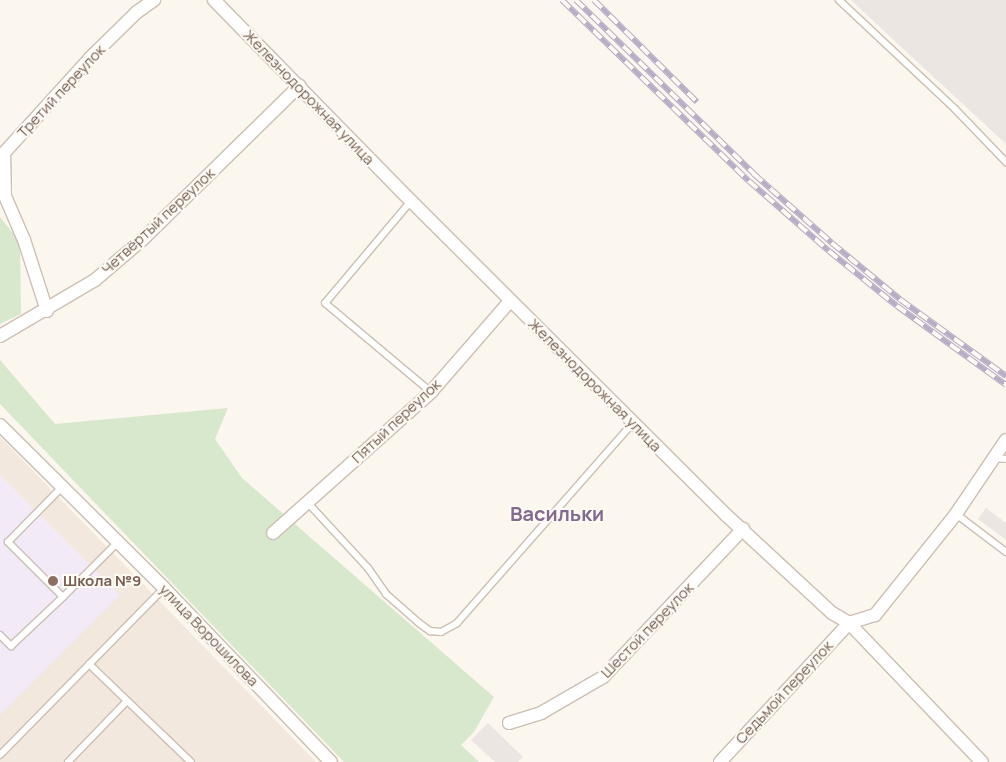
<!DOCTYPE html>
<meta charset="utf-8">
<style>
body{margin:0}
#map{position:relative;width:1006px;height:762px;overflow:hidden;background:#fbf6ee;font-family:Manrope,sans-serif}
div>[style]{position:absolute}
.residential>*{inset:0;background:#f2e8dd}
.industrial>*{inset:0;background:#ece6e2}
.education>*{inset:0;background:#f3eaf8}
.green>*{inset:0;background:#d8e8cd}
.roads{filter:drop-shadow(1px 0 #ccbfb4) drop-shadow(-1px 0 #ccbfb4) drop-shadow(0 1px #ccbfb4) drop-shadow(0 -1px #ccbfb4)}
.lane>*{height:6px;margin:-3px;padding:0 3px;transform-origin:3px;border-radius:3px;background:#fff}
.street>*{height:12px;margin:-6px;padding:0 6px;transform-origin:6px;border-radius:6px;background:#fff}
.rail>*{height:5.5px;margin-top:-2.75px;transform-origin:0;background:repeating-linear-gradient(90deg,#fefaf4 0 11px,#b9acc5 0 22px);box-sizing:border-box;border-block:1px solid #b9acc5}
.dots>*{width:14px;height:14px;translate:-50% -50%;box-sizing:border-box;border:2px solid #fefaf4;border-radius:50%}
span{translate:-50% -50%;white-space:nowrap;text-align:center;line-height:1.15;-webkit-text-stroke:4px #fefaf4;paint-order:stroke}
.street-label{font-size:15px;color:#745f52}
.education-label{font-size:15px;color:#785e54;font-weight:700}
.left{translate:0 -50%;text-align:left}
.district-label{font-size:20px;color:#836b8f;font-weight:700}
</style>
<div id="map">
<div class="residential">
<div style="clip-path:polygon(0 437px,316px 762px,0 762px)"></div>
</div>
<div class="industrial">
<div style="clip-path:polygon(851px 0,1006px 0,1006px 144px,885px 32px)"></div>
<div style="clip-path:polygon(986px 508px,1006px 523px,1006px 540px,978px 519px)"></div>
<div style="clip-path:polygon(488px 723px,523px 757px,518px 762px,495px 762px,471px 740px)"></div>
</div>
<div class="education">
<div style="clip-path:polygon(0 475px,120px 595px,0 715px)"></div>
</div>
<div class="green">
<div style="clip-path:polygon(0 217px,20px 242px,21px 314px,0 324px)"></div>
<div style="clip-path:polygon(0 360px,55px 424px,228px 408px,215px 439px,242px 478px,494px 697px,474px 732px,461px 745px,479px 762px,344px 762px,0 404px)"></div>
</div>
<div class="roads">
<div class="lane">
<div style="left:839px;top:0;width:159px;rotate:43.2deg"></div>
<div style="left:955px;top:109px;width:74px;rotate:46.1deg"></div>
<div style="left:411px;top:201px;width:133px;rotate:130.1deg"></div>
<div style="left:325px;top:303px;width:138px;rotate:40deg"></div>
<div style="left:994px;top:458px;width:12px;rotate:5deg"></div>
<div style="left:308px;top:503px;width:88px;rotate:47.3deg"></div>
<div style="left:368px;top:568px;width:32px;rotate:55deg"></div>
<div style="left:386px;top:594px;width:44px;rotate:41.3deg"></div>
<div style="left:419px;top:623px;width:14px;rotate:36deg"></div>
<div style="left:430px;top:631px;width:11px;rotate:5deg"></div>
<div style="left:441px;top:632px;width:18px;rotate:-29deg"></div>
<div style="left:457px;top:623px;width:266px;rotate:-48.7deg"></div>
<div style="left:956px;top:514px;width:63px;rotate:37.2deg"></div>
<div style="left:63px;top:597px;width:78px;rotate:-45deg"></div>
<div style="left:0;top:635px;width:16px;rotate:45deg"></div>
<div style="left:11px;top:646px;width:71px;rotate:-43.3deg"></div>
<div style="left:63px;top:597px;width:78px;rotate:-135deg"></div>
<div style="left:8px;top:542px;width:77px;rotate:-45.5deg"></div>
<div style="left:89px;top:664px;width:141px;rotate:43.9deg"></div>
<div style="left:0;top:755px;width:234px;rotate:-45.5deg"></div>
<div style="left:68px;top:762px;width:85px;rotate:-46deg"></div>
</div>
<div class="street">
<div style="left:214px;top:0;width:281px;rotate:45.6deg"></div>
<div style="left:411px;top:201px;width:443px;rotate:44.9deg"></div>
<div style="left:725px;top:514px;width:146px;rotate:42.8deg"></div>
<div style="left:832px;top:613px;width:20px;rotate:30deg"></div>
<div style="left:849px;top:623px;width:192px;rotate:46.3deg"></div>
<div style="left:47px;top:311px;width:75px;rotate:-107.9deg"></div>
<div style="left:24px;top:240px;width:48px;rotate:-113.4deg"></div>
<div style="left:5px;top:196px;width:43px;rotate:-91.3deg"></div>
<div style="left:4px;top:153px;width:128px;rotate:-47.8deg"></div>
<div style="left:90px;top:58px;width:66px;rotate:-44.4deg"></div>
<div style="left:137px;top:12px;width:21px;rotate:-35deg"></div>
<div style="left:0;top:336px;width:110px;rotate:-30.5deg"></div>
<div style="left:95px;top:280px;width:63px;rotate:-40.5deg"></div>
<div style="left:143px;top:239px;width:219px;rotate:-44.4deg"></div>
<div style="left:0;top:425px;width:231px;rotate:44.8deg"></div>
<div style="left:164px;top:588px;width:241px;rotate:46.2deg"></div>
<div style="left:273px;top:533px;width:212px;rotate:-41.7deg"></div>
<div style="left:431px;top:392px;width:121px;rotate:-49deg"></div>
<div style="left:509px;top:723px;width:34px;rotate:-17deg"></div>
<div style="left:541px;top:713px;width:72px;rotate:-30.1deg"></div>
<div style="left:603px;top:677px;width:204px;rotate:-46.6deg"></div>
<div style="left:720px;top:762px;width:190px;rotate:-47.1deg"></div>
<div style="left:849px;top:623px;width:27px;rotate:-17deg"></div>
<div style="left:875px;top:615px;width:129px;rotate:-51.3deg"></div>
<div style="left:956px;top:514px;width:89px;rotate:-56deg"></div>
</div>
</div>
<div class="rail">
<div style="left:562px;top:0;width:260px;rotate:44.1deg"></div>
<div style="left:749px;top:181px;width:106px;rotate:41.2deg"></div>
<div style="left:829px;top:251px;width:87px;rotate:39deg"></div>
<div style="left:897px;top:306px;width:135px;rotate:35.9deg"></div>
<div style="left:576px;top:0;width:249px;rotate:44.3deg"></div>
<div style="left:754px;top:174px;width:104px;rotate:41.5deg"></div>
<div style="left:832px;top:243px;width:89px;rotate:39.6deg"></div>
<div style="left:901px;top:300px;width:130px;rotate:35.9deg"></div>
<div style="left:594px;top:0;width:145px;rotate:44.7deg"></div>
</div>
<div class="dots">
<div style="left:53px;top:581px;background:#8d6e63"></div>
</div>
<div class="street-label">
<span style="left:61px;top:91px;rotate:-47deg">Третий переулок</span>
<span style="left:309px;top:97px;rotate:46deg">Железнодорожная улица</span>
<span style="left:158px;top:221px;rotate:-43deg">Четвёртый переулок</span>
<span style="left:595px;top:385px;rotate:45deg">Железнодорожная улица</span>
<span style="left:396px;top:421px;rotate:-43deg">Пятый переулок</span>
<span style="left:647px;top:630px;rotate:-46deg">Шестой переулок</span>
<span style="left:209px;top:635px;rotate:46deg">улица Ворошилова</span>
<span style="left:784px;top:692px;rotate:-47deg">Седьмой переулок</span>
</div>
<div class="education-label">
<span class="left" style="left:63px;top:581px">Школа №9</span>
</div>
<div class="district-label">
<span style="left:557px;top:513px">Васильки</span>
</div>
</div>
